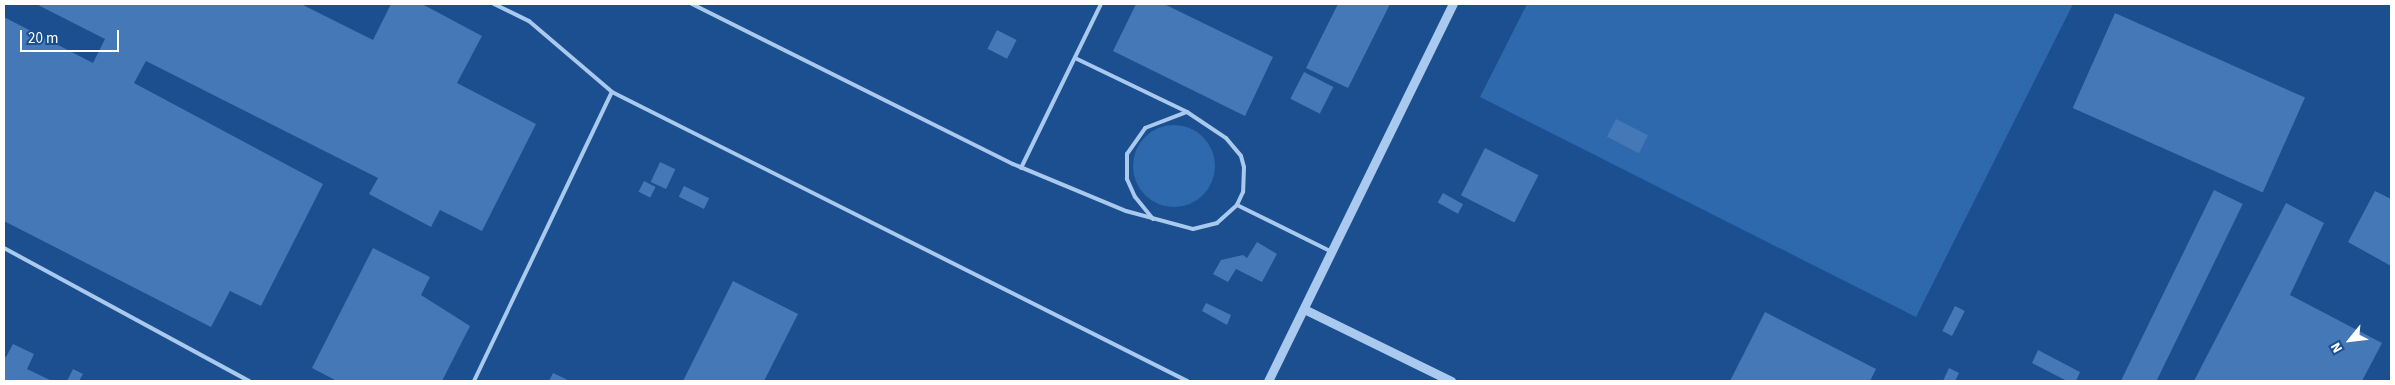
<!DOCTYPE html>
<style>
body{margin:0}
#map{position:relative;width:2395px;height:385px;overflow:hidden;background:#1b4f8f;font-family:"Source Sans 3",sans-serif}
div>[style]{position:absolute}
.green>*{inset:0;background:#2e69ad}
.round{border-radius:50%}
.building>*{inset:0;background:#4478b7;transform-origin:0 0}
.service>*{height:4px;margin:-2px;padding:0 2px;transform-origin:2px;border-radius:2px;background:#a9c9ee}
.tertiary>*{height:9px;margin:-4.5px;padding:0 4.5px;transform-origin:4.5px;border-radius:4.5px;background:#a9c9ee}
span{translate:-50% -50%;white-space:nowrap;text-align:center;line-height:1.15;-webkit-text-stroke:4px #1b4f8f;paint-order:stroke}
.frame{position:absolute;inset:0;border:5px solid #fff;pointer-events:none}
.north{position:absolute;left:2325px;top:315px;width:50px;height:50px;-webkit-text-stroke:4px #1b4f8f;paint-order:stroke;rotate:241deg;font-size:14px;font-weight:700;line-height:20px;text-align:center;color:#fff}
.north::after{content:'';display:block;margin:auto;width:18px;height:22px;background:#fff;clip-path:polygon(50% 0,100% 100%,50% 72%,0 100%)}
.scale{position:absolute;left:20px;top:30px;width:99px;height:22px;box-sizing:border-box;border:2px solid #fff;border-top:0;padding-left:6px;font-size:15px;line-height:18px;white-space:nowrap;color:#fff;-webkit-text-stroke:4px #1b4f8f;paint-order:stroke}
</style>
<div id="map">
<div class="green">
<div style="clip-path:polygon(1527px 4px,2073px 4px,1916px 317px,1480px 97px)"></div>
<div class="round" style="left:1133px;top:125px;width:82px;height:82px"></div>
</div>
<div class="building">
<div style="clip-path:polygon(36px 4px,301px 4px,373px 40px,391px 4px,422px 4px,482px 36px,457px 83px,536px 124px,482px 231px,440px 210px,431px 227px,369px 194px,378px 178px,146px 61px,134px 83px,323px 184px,261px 306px,230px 291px,211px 327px,4px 221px,4px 17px,93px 63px,105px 39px)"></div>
<div style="clip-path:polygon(1136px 4px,1164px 4px,1273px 57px,1245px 116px,1113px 51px)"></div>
<div style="clip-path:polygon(1338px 4px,1390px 4px,1348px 88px,1306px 68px)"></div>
<div style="left:2115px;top:13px;width:208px;height:104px;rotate:24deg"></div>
<div style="left:997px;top:30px;width:22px;height:21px;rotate:27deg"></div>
<div style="left:1304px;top:72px;width:33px;height:30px;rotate:27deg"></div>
<div style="left:1616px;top:119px;width:36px;height:20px;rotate:27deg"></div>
<div style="left:1485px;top:148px;width:60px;height:53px;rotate:27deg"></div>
<div style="left:660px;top:162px;width:17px;height:22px;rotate:25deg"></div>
<div style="left:644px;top:181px;width:13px;height:12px;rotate:27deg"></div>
<div style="left:684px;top:186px;width:28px;height:12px;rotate:26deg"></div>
<div style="left:2214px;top:190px;width:32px;height:214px;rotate:26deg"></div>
<div style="clip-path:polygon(2375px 191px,2391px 199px,2391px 266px,2348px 242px)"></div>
<div style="left:1443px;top:193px;width:23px;height:11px;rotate:29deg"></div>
<div style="clip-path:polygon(2286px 203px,2324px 223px,2290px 295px,2382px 343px,2362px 381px,2194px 381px)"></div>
<div style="clip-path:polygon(1257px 242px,1277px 254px,1262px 282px,1236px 269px,1228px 282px,1213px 274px,1221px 260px,1243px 255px,1247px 258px)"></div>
<div style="clip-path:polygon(373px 248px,430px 277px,421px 295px,470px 326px,442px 381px,337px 381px,312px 368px)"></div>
<div style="clip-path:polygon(733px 281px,798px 314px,764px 381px,683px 381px)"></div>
<div style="clip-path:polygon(1206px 303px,1231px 315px,1227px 325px,1202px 311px)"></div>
<div style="left:1955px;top:306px;width:11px;height:28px;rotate:27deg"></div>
<div style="clip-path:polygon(1765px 312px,1876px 369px,1870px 381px,1730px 381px)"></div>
<div style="clip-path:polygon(13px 344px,34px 354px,27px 369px,52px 381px,4px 381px,4px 356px,6px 357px)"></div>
<div style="clip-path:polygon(2038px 350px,2080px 372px,2076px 381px,2067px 381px,2032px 363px)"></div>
<div style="clip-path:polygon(1949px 368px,1959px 373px,1955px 381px,1943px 381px)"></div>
<div style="clip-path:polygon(73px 369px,83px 374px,79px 381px,67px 381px)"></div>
<div style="clip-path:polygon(553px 373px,570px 381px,549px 381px)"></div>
</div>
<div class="service">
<div style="left:494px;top:4px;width:39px;rotate:26deg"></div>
<div style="left:529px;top:21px;width:109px;rotate:40.5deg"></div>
<div style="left:612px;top:92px;width:644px;rotate:26.68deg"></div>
<div style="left:692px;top:4px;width:359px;rotate:26.5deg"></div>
<div style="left:1013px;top:164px;width:122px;rotate:22.6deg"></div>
<div style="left:1126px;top:211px;width:69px;rotate:15deg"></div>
<div style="left:1193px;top:229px;width:25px;rotate:-14deg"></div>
<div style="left:1217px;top:223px;width:27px;rotate:-42deg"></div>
<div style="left:1237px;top:205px;width:106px;rotate:26.3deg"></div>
<div style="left:1075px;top:58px;width:124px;rotate:25.7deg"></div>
<div style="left:1187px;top:112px;width:47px;rotate:33.7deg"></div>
<div style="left:1226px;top:138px;width:23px;rotate:50deg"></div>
<div style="left:1241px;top:156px;width:11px;rotate:75deg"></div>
<div style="left:1244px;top:167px;width:25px;rotate:92deg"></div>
<div style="left:1243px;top:192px;width:14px;rotate:115deg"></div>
<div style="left:1021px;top:168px;width:182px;rotate:-64deg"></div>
<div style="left:1153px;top:219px;width:28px;rotate:-129deg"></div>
<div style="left:1135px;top:197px;width:20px;rotate:-114deg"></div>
<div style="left:1127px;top:179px;width:25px;rotate:-90deg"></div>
<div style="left:1127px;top:154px;width:32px;rotate:-55deg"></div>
<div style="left:1145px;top:128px;width:45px;rotate:-20.9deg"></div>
<div style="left:4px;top:248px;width:279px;rotate:28.5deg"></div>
<div style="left:474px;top:381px;width:320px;rotate:-64.5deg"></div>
</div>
<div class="tertiary">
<div style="left:1304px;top:309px;width:164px;rotate:26.1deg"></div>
<div style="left:1268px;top:381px;width:420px;rotate:-63.9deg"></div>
</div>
<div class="frame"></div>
<div class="north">N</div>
<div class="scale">20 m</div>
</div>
